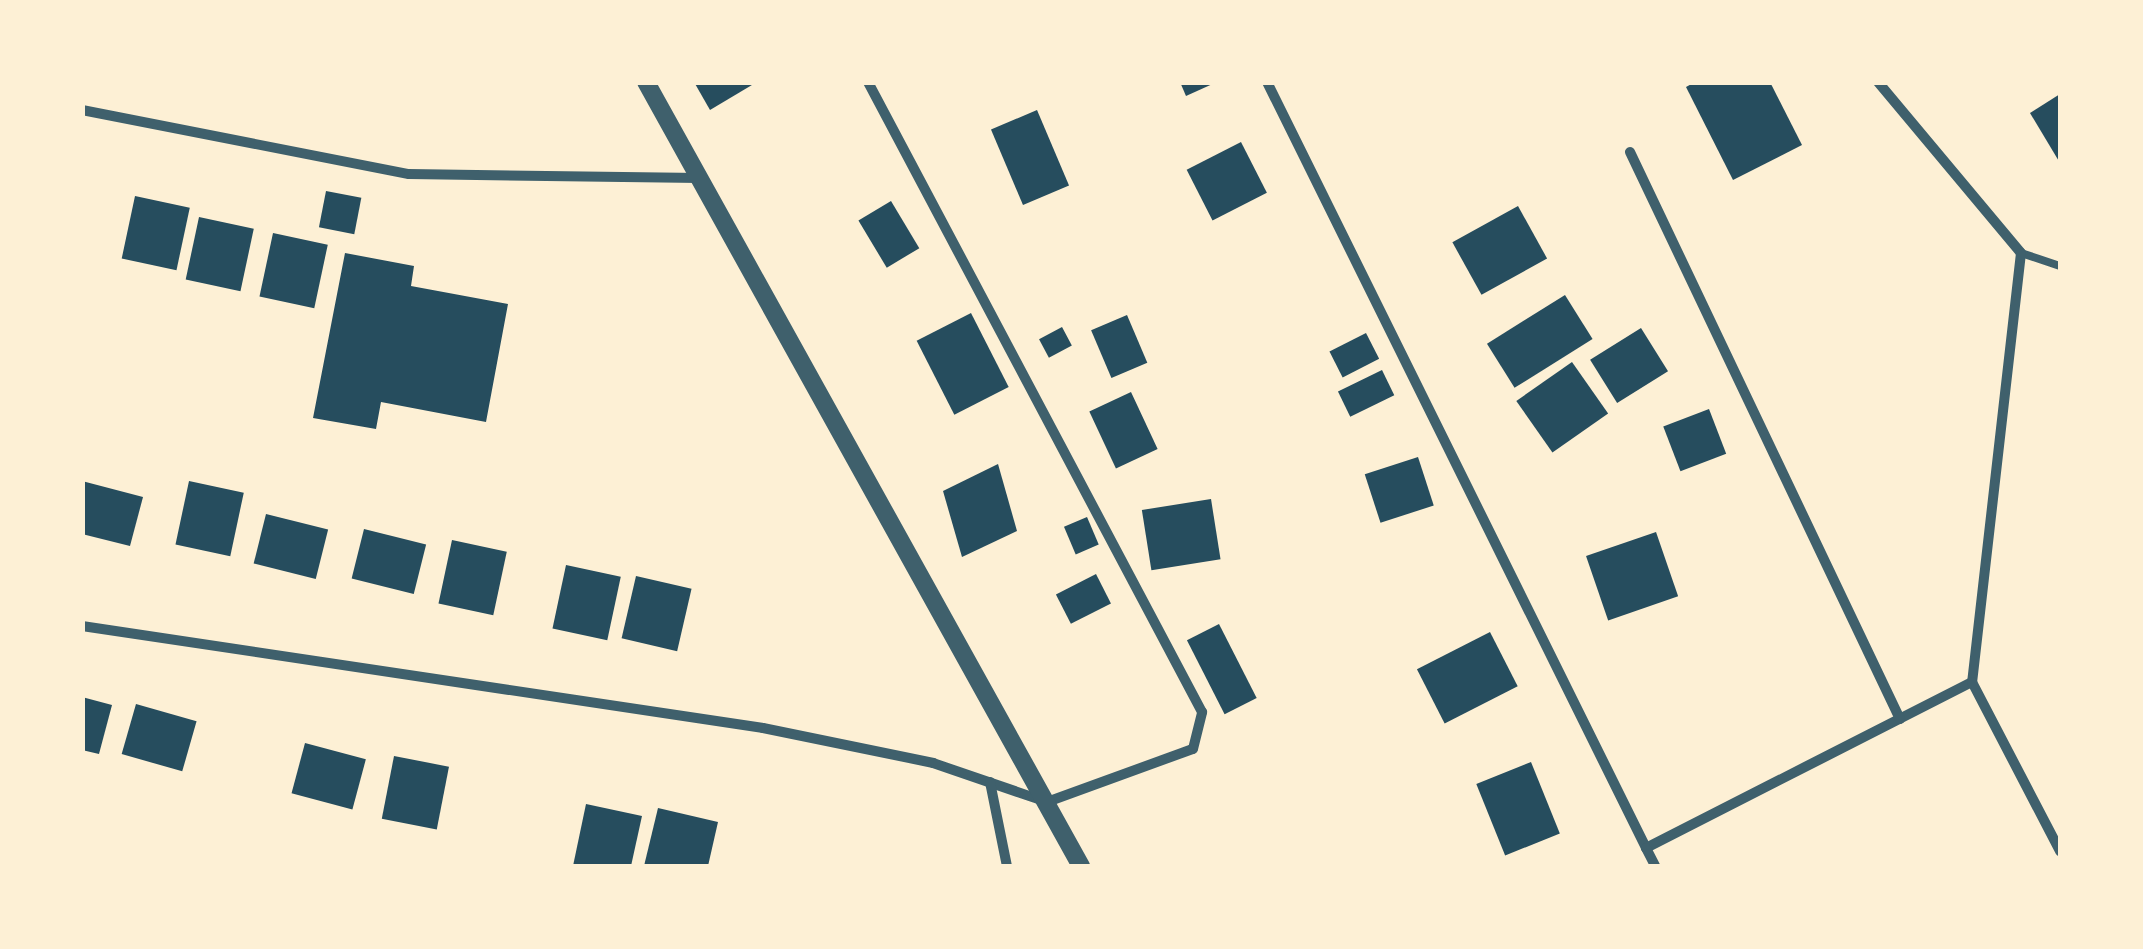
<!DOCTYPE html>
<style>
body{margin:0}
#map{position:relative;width:2143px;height:949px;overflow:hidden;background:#fdf0d5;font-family:"Sofia Sans Condensed",sans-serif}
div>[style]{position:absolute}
.building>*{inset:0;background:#264d5e;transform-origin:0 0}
.service>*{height:8px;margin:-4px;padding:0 4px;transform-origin:4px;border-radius:4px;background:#3f606c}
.minor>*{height:10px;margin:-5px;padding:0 5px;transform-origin:5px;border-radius:5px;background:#3f606c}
.tertiary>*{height:18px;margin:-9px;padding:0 9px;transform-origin:9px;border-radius:9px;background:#3f606c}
span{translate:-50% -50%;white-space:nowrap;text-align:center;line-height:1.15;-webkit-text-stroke:9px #fdf0d5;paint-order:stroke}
.frame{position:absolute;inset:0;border:85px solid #fdf0d5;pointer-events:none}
</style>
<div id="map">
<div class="building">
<div style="clip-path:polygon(694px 82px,757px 82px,710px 110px)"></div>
<div style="clip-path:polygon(1180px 82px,1217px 82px,1186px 96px)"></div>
<div style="clip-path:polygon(1695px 82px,1770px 82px,1802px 145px,1733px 180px,1686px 87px)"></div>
<div style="clip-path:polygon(2060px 94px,2060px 163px,2030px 113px)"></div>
<div style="left:1037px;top:110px;width:82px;height:50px;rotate:67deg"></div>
<div style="left:1241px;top:142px;width:57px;height:61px;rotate:63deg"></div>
<div style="left:326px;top:191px;width:36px;height:37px;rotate:11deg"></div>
<div style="left:135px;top:196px;width:56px;height:64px;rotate:12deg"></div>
<div style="left:891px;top:201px;width:55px;height:38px;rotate:59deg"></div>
<div style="left:1518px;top:206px;width:60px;height:75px;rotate:61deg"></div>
<div style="left:199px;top:217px;width:56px;height:64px;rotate:12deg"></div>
<div style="left:273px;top:233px;width:56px;height:65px;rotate:12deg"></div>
<div style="clip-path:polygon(345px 253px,414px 266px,411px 286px,508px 304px,486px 422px,381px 402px,376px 429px,313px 418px)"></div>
<div style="left:1565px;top:295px;width:52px;height:92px;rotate:58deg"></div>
<div style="left:971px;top:313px;width:83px;height:61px;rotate:63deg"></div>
<div style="left:1127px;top:315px;width:52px;height:39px;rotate:67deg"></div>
<div style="left:1062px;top:327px;width:21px;height:26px;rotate:62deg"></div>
<div style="left:1641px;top:328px;width:51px;height:60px;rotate:58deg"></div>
<div style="left:1366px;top:333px;width:29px;height:41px;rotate:63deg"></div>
<div style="left:1572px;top:362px;width:63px;height:68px;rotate:55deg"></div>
<div style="left:1382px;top:370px;width:28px;height:49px;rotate:64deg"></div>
<div style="left:1131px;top:392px;width:63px;height:46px;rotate:65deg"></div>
<div style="left:1709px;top:409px;width:48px;height:49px;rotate:69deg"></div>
<div style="left:1418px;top:457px;width:51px;height:56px;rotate:72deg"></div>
<div style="clip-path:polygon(998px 464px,1017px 531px,962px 557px,943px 491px)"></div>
<div style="clip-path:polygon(82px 481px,143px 497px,130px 546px,82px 534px)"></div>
<div style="left:189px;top:481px;width:56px;height:65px;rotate:12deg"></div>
<div style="left:1211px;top:499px;width:61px;height:70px;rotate:81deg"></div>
<div style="left:266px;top:514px;width:64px;height:51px;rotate:14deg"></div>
<div style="left:1087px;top:517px;width:30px;height:25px;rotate:67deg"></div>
<div style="left:364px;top:529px;width:64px;height:51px;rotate:14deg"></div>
<div style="left:1656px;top:532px;width:68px;height:74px;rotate:71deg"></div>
<div style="left:452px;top:540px;width:56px;height:65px;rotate:12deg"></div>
<div style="left:566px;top:565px;width:56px;height:65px;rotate:12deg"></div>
<div style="left:1096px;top:574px;width:33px;height:45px;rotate:63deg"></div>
<div style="left:636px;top:576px;width:57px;height:64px;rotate:13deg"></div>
<div style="left:1219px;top:624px;width:83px;height:36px;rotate:63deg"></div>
<div style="left:1490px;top:632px;width:61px;height:82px;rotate:63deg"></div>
<div style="clip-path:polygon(82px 697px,112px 705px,99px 754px,82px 750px)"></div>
<div style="left:136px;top:704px;width:63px;height:52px;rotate:16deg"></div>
<div style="left:305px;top:743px;width:63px;height:52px;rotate:15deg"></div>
<div style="left:394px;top:756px;width:56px;height:64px;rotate:11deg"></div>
<div style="left:1531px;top:762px;width:77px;height:59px;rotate:68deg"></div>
<div style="clip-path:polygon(586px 804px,642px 816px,631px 866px,573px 866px)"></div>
<div style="clip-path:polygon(658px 808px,718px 822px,708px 866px,644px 866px)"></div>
</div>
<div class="service">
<div style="left:2021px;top:253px;width:41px;rotate:18.4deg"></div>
</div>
<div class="minor">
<div style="left:1267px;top:82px;width:855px;rotate:63.67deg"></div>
<div style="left:1646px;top:848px;width:366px;rotate:-27deg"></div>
<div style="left:1878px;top:82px;width:223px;rotate:50.1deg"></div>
<div style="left:2021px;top:253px;width:432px;rotate:96.5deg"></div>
<div style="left:1972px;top:682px;width:191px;rotate:62.5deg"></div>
<div style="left:82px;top:110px;width:333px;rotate:11.1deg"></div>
<div style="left:409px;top:174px;width:291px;rotate:0.8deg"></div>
<div style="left:1630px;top:152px;width:628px;rotate:64.54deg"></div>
<div style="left:82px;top:626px;width:689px;rotate:8.52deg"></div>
<div style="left:763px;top:728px;width:174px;rotate:11.6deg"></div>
<div style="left:933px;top:763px;width:120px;rotate:18.9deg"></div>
<div style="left:1047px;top:802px;width:155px;rotate:-20deg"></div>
<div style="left:1193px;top:749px;width:38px;rotate:-76deg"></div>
<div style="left:1202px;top:712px;width:713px;rotate:-117.93deg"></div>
<div style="left:990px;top:782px;width:86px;rotate:78.6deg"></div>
<div style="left:1646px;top:848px;width:20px;rotate:63deg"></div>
</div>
<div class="tertiary">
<div style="left:646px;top:82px;width:897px;rotate:60.98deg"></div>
</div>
<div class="frame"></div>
</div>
